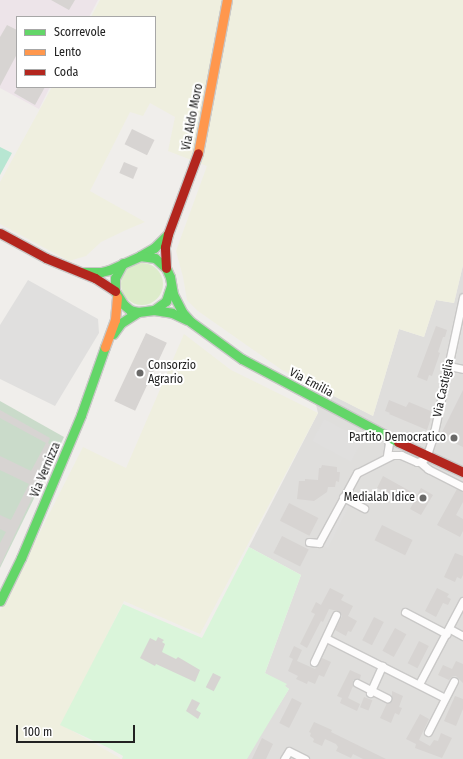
<!DOCTYPE html>
<style>
body{margin:0}
#map{position:relative;width:463px;height:759px;overflow:hidden;background:#f0eeeb;font-family:"Fira Sans Condensed",sans-serif}
div>[style]{position:absolute}
.residential>*{inset:0;background:#dfdedc}
.industrial>*{inset:0;background:#ede4e9}
.farmland>*{inset:0;background:#efefdf}
.grass>*{inset:0;background:#ddeccb}
.round{border-radius:50%}
.cemetery>*{inset:0;background:#cadbca}
.park>*{inset:0;background:#daf5da}
.pitch>*{inset:0;background:#b7e6d2}
.parking>*{inset:0;background:#e0dfde;transform-origin:0 0}
.building>*{inset:0;background:#d7d4d2;transform-origin:0 0}
.roads{filter:drop-shadow(1px 0 #c9c8c7) drop-shadow(-1px 0 #c9c8c7) drop-shadow(0 1px #c9c8c7) drop-shadow(0 -1px #c9c8c7)}
.street>*{height:7px;margin:-3.5px;padding:0 3.5px;transform-origin:3.5px;border-radius:3.5px;background:#fdfcfc}
.fast>*{height:9px;margin:-4.5px;padding:0 4.5px;transform-origin:4.5px;border-radius:4.5px;background:#63d668}
.slow>*{height:9px;margin:-4.5px;padding:0 4.5px;transform-origin:4.5px;border-radius:4.5px;background:#ff974d}
.jam>*{height:9px;margin:-4.5px;padding:0 4.5px;transform-origin:4.5px;border-radius:4.5px;background:#b3261e}
.dots>*{width:11px;height:11px;translate:-50% -50%;box-sizing:border-box;border:2px solid #fff;border-radius:50%}
span{translate:-50% -50%;white-space:nowrap;text-align:center;line-height:1.15;-webkit-text-stroke:4px #fff;paint-order:stroke}
.street-label{font-size:12px;color:#222}
.poi-label{font-size:12px;color:#222}
.left{translate:0 -50%;text-align:left}
.right{translate:-100% -50%;text-align:right}
.legend{position:absolute;left:16px;top:16px;width:140px;height:72px;box-sizing:border-box;background:#fff;border:1px solid #a7a7a7;margin:0;padding:5px 7px;list-style:none;font-size:12px;color:#222}
.legend li{display:flex;align-items:center;gap:8px;height:20px}
.legend b{width:20px;border:1px solid #a7a7a7}
.scale{position:absolute;left:16px;top:725px;width:119px;height:18px;box-sizing:border-box;border:2px solid #222;border-top:0;padding-left:5px;font-size:12px;line-height:14px;white-space:nowrap;color:#222;-webkit-text-stroke:3px #fff;paint-order:stroke}
</style>
<div id="map">
<div class="residential">
<div style="clip-path:polygon(463px 265px,463px 759px,245px 759px,289px 689px,265px 673px,301px 575px,249px 547px,318px 413px,311px 384px,373px 416px,399px 329px,424px 337px,436px 300px,454px 303px)"></div>
</div>
<div class="industrial">
<div style="clip-path:polygon(0 0,98px 0,89px 17px,17px 17px,17px 87px,50px 87px,39px 109px,0 88px)"></div>
</div>
<div class="farmland">
<div style="clip-path:polygon(100px 0,463px 0,463px 265px,454px 303px,436px 300px,424px 337px,399px 329px,373px 416px,282px 370px,198px 311px,187px 300px,183px 277px,176px 251px,207px 166px,168px 151px,175px 117px,150px 103px,143px 116px,130px 112px,90px 191px,145px 222px,126px 230px,101px 242px,86px 256px,69px 261px,0 224px,0 182px,52px 87px,155px 87px,155px 17px,91px 17px)"></div>
<div style="clip-path:polygon(184px 334px,231px 370px,318px 413px,200px 634px,124px 601px,62px 725px,120px 758px,120px 759px,0 759px,0 611px,83px 447px,126px 468px)"></div>
</div>
<div class="grass">
<div class="round" style="left:121px;top:263px;width:42px;height:42px"></div>
</div>
<div class="cemetery">
<div style="clip-path:polygon(0 401px,64px 437px,0 568px)"></div>
</div>
<div class="park">
<div style="clip-path:polygon(249px 547px,301px 575px,265px 673px,287px 684px,285px 686px,289px 689px,247px 759px,122px 759px,123px 756px,109px 748px,60px 725px,123px 604px,202px 638px)"></div>
</div>
<div class="pitch">
<div style="clip-path:polygon(0 147px,12px 153px,0 175px)"></div>
</div>
<div class="parking">
<div style="clip-path:polygon(28px 280px,98px 319px,99px 333px,55px 406px,0 379px,0 325px)"></div>
<div style="clip-path:polygon(463px 297px,463px 369px,450px 363px)"></div>
<div style="left:324px;top:419px;width:44px;height:25px;rotate:28deg"></div>
<div style="left:343px;top:503px;width:7px;height:47px;rotate:27deg"></div>
</div>
<div class="building">
<div style="clip-path:polygon(51px 0,75px 0,69px 10px)"></div>
<div style="clip-path:polygon(7px 25px,17px 30px,17px 54px,0 86px,0 37px)"></div>
<div style="clip-path:polygon(18px 87px,45px 87px,35px 105px,14px 93px)"></div>
<div style="left:132px;top:129px;width:25px;height:17px;rotate:26deg"></div>
<div style="left:124px;top:162px;width:15px;height:12px;rotate:23deg"></div>
<div style="clip-path:polygon(436px 326px,447px 330px,445px 337px,443px 337px,438px 352px,440px 353px,432px 376px,429px 375px,427px 381px,417px 377px)"></div>
<div style="left:146px;top:333px;width:23px;height:75px;rotate:25deg"></div>
<div style="clip-path:polygon(463px 390px,463px 447px,440px 436px)"></div>
<div style="clip-path:polygon(389px 400px,406px 407px,409px 402px,433px 412px,427px 430px,389px 414px,390px 413px,385px 411px)"></div>
<div style="clip-path:polygon(0 410px,50px 438px,48px 443px,52px 446px,36px 477px,41px 479px,0 566px,0 543px,6px 532px,0 529px,0 515px,11px 520px,29px 484px,0 470px,0 456px,31px 471px,46px 443px,0 418px)"></div>
<div style="clip-path:polygon(322px 465px,337px 467px,337px 472px,340px 472px,339px 482px,336px 481px,335px 487px,328px 487px,327px 492px,314px 501px,297px 499px,299px 481px,305px 481px,305px 479px,318px 480px,319px 468px,321px 468px)"></div>
<div style="clip-path:polygon(383px 476px,417px 495px,421px 488px,433px 495px,421px 515px,410px 509px,415px 500px,403px 494px,400px 501px,391px 496px,388px 502px,381px 499px,385px 492px,377px 488px)"></div>
<div style="clip-path:polygon(457px 489px,463px 492px,463px 502px,456px 515px,463px 519px,463px 531px,460px 537px,437px 525px)"></div>
<div style="left:289px;top:503px;width:33px;height:20px;rotate:27deg"></div>
<div style="left:382px;top:525px;width:34px;height:17px;rotate:26deg"></div>
<div style="left:282px;top:536px;width:30px;height:19px;rotate:27deg"></div>
<div style="clip-path:polygon(455px 553px,463px 556px,463px 575px,461px 579px,457px 577px,455px 582px,444px 577px)"></div>
<div style="clip-path:polygon(330px 588px,344px 595px,341px 600px,353px 606px,348px 616px,357px 621px,351px 632px,348px 631px,346px 636px,335px 630px,342px 616px,338px 611px,329px 609px,323px 622px,321px 621px,307px 648px,300px 644px,315px 614px,311px 612px,316px 602px,321px 605px)"></div>
<div style="clip-path:polygon(437px 588px,449px 594px,447px 597px,451px 599px,448px 605px,443px 603px,436px 617px,425px 611px)"></div>
<div style="left:374px;top:617px;width:11px;height:26px;rotate:27deg"></div>
<div style="left:395px;top:628px;width:13px;height:26px;rotate:29deg"></div>
<div style="clip-path:polygon(158px 637px,164px 640px,162px 642px,165px 644px,162px 652px,176px 659px,178px 657px,200px 670px,195px 682px,156px 664px,155px 666px,140px 658px,150px 638px,156px 641px)"></div>
<div style="left:419px;top:641px;width:11px;height:25px;rotate:27deg"></div>
<div style="clip-path:polygon(294px 646px,302px 650px,297px 661px,315px 669px,322px 658px,331px 662px,324px 677px,319px 675px,315px 684px,308px 681px,307px 684px,296px 679px,298px 676px,288px 671px,293px 659px,289px 657px)"></div>
<div style="clip-path:polygon(456px 661px,463px 664px,463px 683px,456px 676px,451px 677px,449px 680px,438px 675px,443px 665px,452px 669px)"></div>
<div style="clip-path:polygon(350px 670px,361px 675px,360px 679px,353px 680px,353px 686px,348px 698px,360px 704px,357px 711px,340px 703px,342px 698px,337px 696px)"></div>
<div style="left:213px;top:673px;width:9px;height:16px;rotate:27deg"></div>
<div style="clip-path:polygon(392px 691px,403px 696px,399px 707px,402px 708px,399px 715px,395px 713px,391px 723px,380px 718px,387px 703px,392px 700px)"></div>
<div style="clip-path:polygon(455px 696px,463px 699px,463px 709px,456px 726px,444px 721px)"></div>
<div style="left:364px;top:697px;width:9px;height:11px;rotate:21deg"></div>
<div style="left:292px;top:698px;width:11px;height:28px;rotate:27deg"></div>
<div style="clip-path:polygon(192px 699px,200px 703px,196px 710px,201px 713px,198px 719px,186px 711px)"></div>
<div style="clip-path:polygon(420px 714px,429px 719px,419px 740px,430px 746px,434px 740px,438px 741px,441px 733px,452px 738px,442px 758px,415px 748px,416px 744px,406px 739px)"></div>
<div style="clip-path:polygon(314px 722px,332px 730px,331px 732px,386px 759px,363px 759px,353px 754px,351px 758px,336px 751px,338px 747px,336px 744px,325px 739px,322px 746px,313px 742px,314px 739px,310px 736px,311px 733px,309px 732px)"></div>
<div style="clip-path:polygon(262px 738px,273px 744px,266px 759px,252px 759px)"></div>
</div>
<div class="roads">
<div class="street">
<div style="left:449px;top:366px;width:14px;rotate:12deg"></div>
<div style="left:385px;top:436px;width:8px;rotate:60deg"></div>
<div style="left:389px;top:443px;width:13px;rotate:99deg"></div>
<div style="left:420px;top:462px;width:11px;rotate:41deg"></div>
<div style="left:428px;top:469px;width:39px;rotate:27deg"></div>
<div style="left:343px;top:497px;width:24px;rotate:28deg"></div>
<div style="left:309px;top:542px;width:10px;rotate:6deg"></div>
<div style="left:319px;top:543px;width:80px;rotate:-61.5deg"></div>
<div style="left:357px;top:473px;width:39px;rotate:-27deg"></div>
<div style="left:392px;top:455px;width:9px"></div>
<div style="left:401px;top:455px;width:17px;rotate:24deg"></div>
<div style="left:417px;top:462px;width:6px;rotate:-18deg"></div>
<div style="left:423px;top:460px;width:6px;rotate:-51deg"></div>
<div style="left:427px;top:455px;width:19px;rotate:-72deg"></div>
<div style="left:433px;top:437px;width:143px;rotate:-77.9deg"></div>
<div style="left:405px;top:612px;width:47px;rotate:27.6deg"></div>
<div style="left:450px;top:629px;width:15px;rotate:28deg"></div>
<div style="left:326px;top:638px;width:133px;rotate:26.8deg"></div>
<div style="left:314px;top:662px;width:52px;rotate:-64.9deg"></div>
<div style="left:357px;top:683px;width:34px;rotate:27deg"></div>
<div style="left:419px;top:684px;width:94px;rotate:-62.1deg"></div>
<div style="left:370px;top:693px;width:30px;rotate:-66deg"></div>
<div style="left:428px;top:732px;width:57px;rotate:-63deg"></div>
<div style="left:284px;top:759px;width:9px;rotate:-58deg"></div>
<div style="left:289px;top:751px;width:18px;rotate:27deg"></div>
</div>
<div class="fast">
<div style="left:140px;top:256px;width:16px;rotate:-30deg"></div>
<div style="left:154px;top:248px;width:20px;rotate:-45deg"></div>
<div style="left:123px;top:263px;width:17px;rotate:118deg"></div>
<div style="left:115px;top:278px;width:13px;rotate:90deg"></div>
<div style="left:115px;top:291px;width:15px;rotate:58deg"></div>
<div style="left:123px;top:304px;width:9px;rotate:41deg"></div>
<div style="left:130px;top:310px;width:8px;rotate:14deg"></div>
<div style="left:138px;top:312px;width:16px;rotate:-7deg"></div>
<div style="left:154px;top:310px;width:15px;rotate:-37deg"></div>
<div style="left:166px;top:301px;width:16px;rotate:-72deg"></div>
<div style="left:81px;top:272px;width:20px"></div>
<div style="left:101px;top:272px;width:8px;rotate:-14deg"></div>
<div style="left:109px;top:270px;width:34px;rotate:-24deg"></div>
<div style="left:140px;top:256px;width:15px;rotate:8deg"></div>
<div style="left:155px;top:258px;width:15px;rotate:42deg"></div>
<div style="left:166px;top:268px;width:10px;rotate:66deg"></div>
<div style="left:170px;top:277px;width:17px;rotate:80deg"></div>
<div style="left:173px;top:294px;width:20px;rotate:63deg"></div>
<div style="left:182px;top:312px;width:13px;rotate:48deg"></div>
<div style="left:191px;top:322px;width:63px;rotate:36deg"></div>
<div style="left:242px;top:359px;width:177px;rotate:28deg"></div>
<div style="left:154px;top:310px;width:18px;rotate:9deg"></div>
<div style="left:172px;top:313px;width:17px;rotate:25deg"></div>
<div style="left:113px;top:334px;width:14px;rotate:-54deg"></div>
<div style="left:121px;top:323px;width:20px;rotate:-33deg"></div>
<div style="left:0;top:601px;width:48px;rotate:-64deg"></div>
<div style="left:21px;top:558px;width:155px;rotate:-67.2deg"></div>
<div style="left:81px;top:415px;width:72px;rotate:-70.6deg"></div>
</div>
<div class="slow">
<div style="left:198px;top:153px;width:156px;rotate:-79.3deg"></div>
<div style="left:105px;top:347px;width:29px;rotate:-70deg"></div>
<div style="left:115px;top:320px;width:23px;rotate:-85deg"></div>
</div>
<div class="jam">
<div style="left:0;top:233px;width:52px;rotate:28.5deg"></div>
<div style="left:46px;top:258px;width:53px;rotate:22.2deg"></div>
<div style="left:95px;top:278px;width:24px;rotate:33deg"></div>
<div style="left:166px;top:268px;width:21px;rotate:-93deg"></div>
<div style="left:165px;top:247px;width:13px;rotate:-77deg"></div>
<div style="left:168px;top:234px;width:86px;rotate:-69.7deg"></div>
<div style="left:398px;top:442px;width:72px;rotate:24.8deg"></div>
</div>
</div>
<div class="dots">
<div style="left:140px;top:373px;background:#6a6968"></div>
<div style="left:454px;top:438px;background:#6a6968"></div>
<div style="left:423px;top:498px;background:#6a6968"></div>
</div>
<div class="street-label">
<span style="left:193px;top:117px;rotate:-79deg">Via Aldo Moro</span>
<span style="left:311px;top:383px;rotate:28deg">Via Emilia</span>
<span style="left:444px;top:388px;rotate:-78deg">Via Castiglia</span>
<span style="left:46px;top:470px;rotate:-67deg">Via Vernizza</span>
</div>
<div class="poi-label">
<span class="left" style="left:148px;top:373px">Consorzio<br>Agrario</span>
<span class="right" style="left:446px;top:438px">Partito Democratico</span>
<span class="right" style="left:415px;top:498px">Medialab Idice</span>
</div>
<ul class="legend">
<li><b style="height:5px;background:#63d668"></b>Scorrevole</li>
<li><b style="height:5px;background:#ff974d"></b>Lento</li>
<li><b style="height:5px;background:#b3261e"></b>Coda</li>
</ul>
<div class="scale">100 m</div>
</div>
